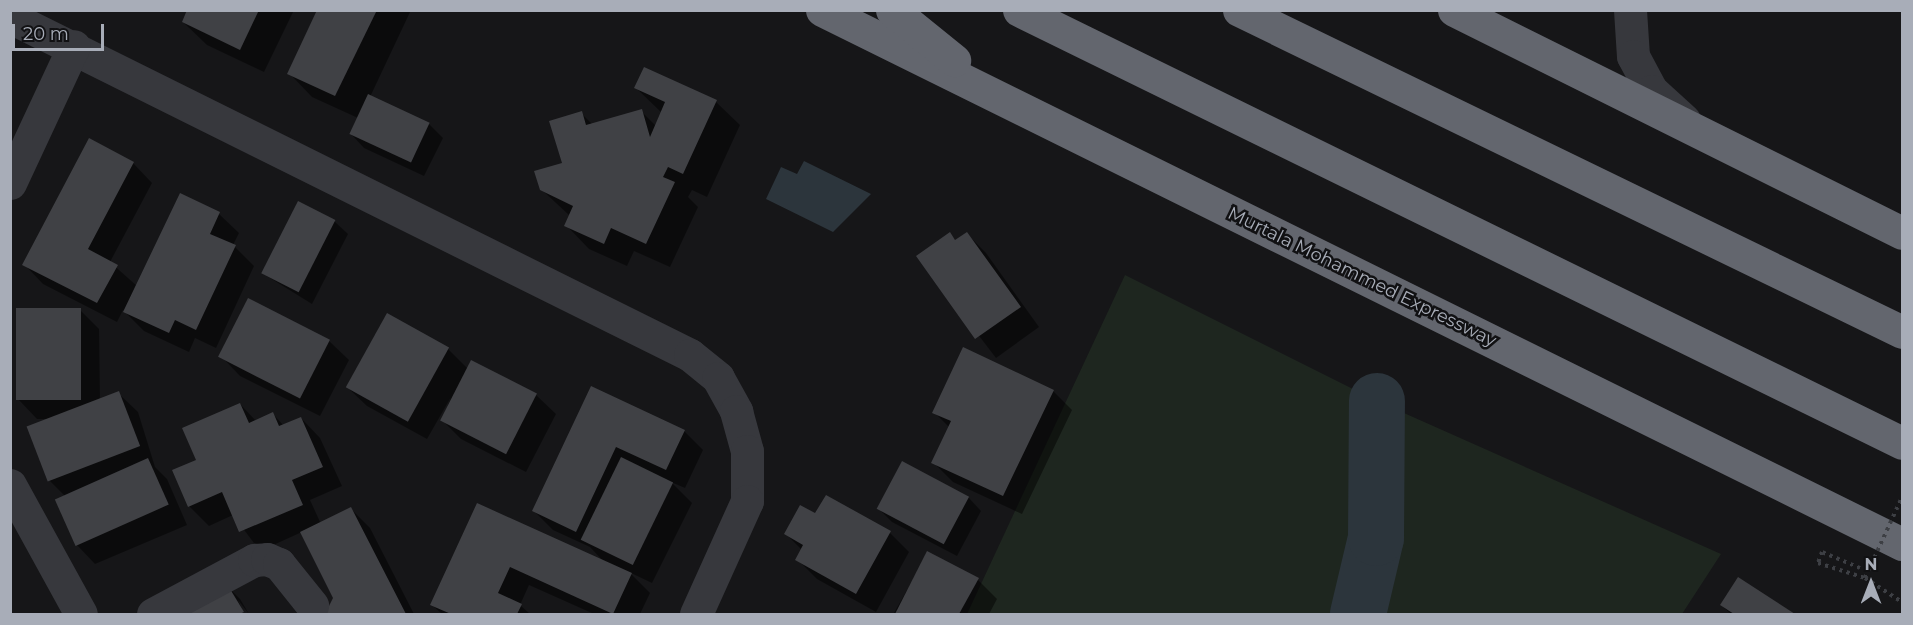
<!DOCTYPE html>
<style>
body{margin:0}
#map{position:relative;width:1913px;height:625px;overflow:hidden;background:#161618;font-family:Montserrat,sans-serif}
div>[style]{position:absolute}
.green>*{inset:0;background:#1e261f}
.water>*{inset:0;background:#2c353c}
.shadow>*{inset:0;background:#0007}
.river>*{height:56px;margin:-28px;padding:0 28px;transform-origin:28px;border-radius:28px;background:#2c353c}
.building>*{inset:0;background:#404145;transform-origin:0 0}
.path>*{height:4px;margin-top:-2px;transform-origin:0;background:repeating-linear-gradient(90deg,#3d3f44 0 3px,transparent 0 7.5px)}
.minor>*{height:33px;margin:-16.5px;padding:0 16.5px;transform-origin:16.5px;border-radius:16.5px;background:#37383d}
.highway>*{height:33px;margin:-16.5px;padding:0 16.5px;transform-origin:16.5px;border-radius:16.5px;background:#63666e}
.path-bridge>*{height:4px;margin-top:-2px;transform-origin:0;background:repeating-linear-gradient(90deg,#3d3f44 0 3px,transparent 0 7.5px)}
span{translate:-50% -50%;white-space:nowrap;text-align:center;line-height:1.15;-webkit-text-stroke:5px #111113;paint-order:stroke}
.street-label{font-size:18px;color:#a8adb8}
.frame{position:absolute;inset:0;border:12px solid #a8adb8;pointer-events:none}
.north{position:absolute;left:1841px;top:553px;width:60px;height:60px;-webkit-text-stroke:4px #111113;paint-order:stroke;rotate:0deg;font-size:16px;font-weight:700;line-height:24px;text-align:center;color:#a8adb8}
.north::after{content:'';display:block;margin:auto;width:21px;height:27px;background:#a8adb8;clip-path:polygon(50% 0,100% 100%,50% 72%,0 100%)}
.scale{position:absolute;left:12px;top:24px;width:92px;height:27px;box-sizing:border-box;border:3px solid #a8adb8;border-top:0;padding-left:8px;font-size:18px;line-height:21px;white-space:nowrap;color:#a8adb8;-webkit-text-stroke:4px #111113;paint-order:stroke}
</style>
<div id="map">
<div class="green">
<div style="clip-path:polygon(1125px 275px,1377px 401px,1721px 554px,1682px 614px,967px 614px)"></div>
</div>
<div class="water">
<div style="clip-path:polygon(804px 161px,871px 194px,833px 232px,766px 199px,781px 167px,797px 174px)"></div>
</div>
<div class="shadow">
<div style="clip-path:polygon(189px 10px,294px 10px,264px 72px,207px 45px,183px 22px)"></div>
<div style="clip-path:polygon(319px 10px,411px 10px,370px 97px,429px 124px,443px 138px,424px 176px,364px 148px,351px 134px,358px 118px,312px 97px,289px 73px)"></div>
<div style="clip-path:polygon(636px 88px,716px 102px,740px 125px,707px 197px,692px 190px,688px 197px,698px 207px,670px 267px,634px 251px,627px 266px,589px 249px,566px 225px,570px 216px,541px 189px,564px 164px,581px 113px,593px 125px,641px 111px,656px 126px,662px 113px)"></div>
<div style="clip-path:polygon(133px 163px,152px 183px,110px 262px,137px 286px,180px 195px,219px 214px,239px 233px,233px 245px,254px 266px,216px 348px,195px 338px,189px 352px,144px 331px,123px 310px,117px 322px,43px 284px,24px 264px)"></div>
<div style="clip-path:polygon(334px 221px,348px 234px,312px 304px,262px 273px)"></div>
<div style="clip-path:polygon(949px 234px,956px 241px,967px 234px,986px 253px,1039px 327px,996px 358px,918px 256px)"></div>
<div style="clip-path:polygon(249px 300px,329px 341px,349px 360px,320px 416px,240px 376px,221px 356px)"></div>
<div style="clip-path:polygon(80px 310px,99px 329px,100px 400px,118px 393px,138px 412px,155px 467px,167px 479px,187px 525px,95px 564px,76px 544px,64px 495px,49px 480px,50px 419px,37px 419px,18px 399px)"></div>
<div style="clip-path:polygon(448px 349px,468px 369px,472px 362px,536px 395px,556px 414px,526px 472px,461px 439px,442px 420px,451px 397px,427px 439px,367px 406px,347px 387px)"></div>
<div style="clip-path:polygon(592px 388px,684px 431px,703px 450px,685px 488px,671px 482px,692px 503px,652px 583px,629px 572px,650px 593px,640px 614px,594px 614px,529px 585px,520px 605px,530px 614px,442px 614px,432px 605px,478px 505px,604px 562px,590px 547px,553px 530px,534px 511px)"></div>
<div style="clip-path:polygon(1053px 391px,1072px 410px,1022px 514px,953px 482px,933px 462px,950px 428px,934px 412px)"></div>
<div style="clip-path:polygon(240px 404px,256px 421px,273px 414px,284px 426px,301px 418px,320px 438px,342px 486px,310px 500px,321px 524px,351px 509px,370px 528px,414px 614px,327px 614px,335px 598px,302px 532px,260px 551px,233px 515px,209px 526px,189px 506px,198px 460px)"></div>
<div style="clip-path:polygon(968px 497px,981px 511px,957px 556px,892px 522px,878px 508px)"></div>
<div style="clip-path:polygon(816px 515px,890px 533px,909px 552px,876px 612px,817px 579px,797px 559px,802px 550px,786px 534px)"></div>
<div style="clip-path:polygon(928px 553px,978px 580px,997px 599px,989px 614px,894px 613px)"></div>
<div style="clip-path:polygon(1739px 579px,1792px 614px,1731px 614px,1721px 605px)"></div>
<div style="clip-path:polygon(227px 586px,240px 599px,249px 614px,238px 600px,244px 614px,178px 614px)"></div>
</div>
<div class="river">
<div style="left:1358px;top:614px;width:78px;rotate:-76.7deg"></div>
<div style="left:1376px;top:538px;width:137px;rotate:-89.6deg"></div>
</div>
<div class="building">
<div style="clip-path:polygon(187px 10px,259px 10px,240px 50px,182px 22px)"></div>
<div style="clip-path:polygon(317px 10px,377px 10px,335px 96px,287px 74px)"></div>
<div style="clip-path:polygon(644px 67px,717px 100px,683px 174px,668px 167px,663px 177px,675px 182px,646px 244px,611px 228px,604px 244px,564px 226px,573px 206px,540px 190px,534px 171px,562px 163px,549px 121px,582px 111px,586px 125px,642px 109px,650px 137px,665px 102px,634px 88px)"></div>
<div style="left:368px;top:94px;width:68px;height:44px;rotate:25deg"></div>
<div style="clip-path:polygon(89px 138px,134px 162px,88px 249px,118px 265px,97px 303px,22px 265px)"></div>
<div style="clip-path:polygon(180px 193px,220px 212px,210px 234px,236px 245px,196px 330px,175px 320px,169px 333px,123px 312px)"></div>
<div style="left:298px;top:201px;width:42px;height:81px;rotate:27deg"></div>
<div style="clip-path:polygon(950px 232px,955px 240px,967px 232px,1021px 307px,975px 339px,916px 256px)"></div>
<div style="left:248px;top:298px;width:92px;height:66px;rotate:27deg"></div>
<div style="left:16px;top:308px;width:65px;height:92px"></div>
<div style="left:387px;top:313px;width:71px;height:85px;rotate:29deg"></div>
<div style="clip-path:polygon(963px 347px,1054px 390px,1003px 496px,931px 463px,951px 421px,932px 413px)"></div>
<div style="left:471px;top:360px;width:74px;height:68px;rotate:27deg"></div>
<div style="clip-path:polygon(591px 386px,685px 430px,666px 470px,616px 447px,576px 532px,532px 511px)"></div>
<div style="left:119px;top:391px;width:59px;height:99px;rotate:69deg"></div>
<div style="clip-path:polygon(240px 403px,249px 423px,273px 412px,279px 426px,301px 417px,323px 467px,292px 480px,303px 505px,239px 532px,222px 492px,188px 507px,172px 470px,196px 460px,182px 428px)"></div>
<div style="left:621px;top:457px;width:58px;height:92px;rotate:26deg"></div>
<div style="left:148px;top:458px;width:51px;height:102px;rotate:66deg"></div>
<div style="left:902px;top:461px;width:76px;height:54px;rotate:28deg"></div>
<div style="clip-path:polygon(826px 495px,891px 531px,856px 594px,795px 560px,803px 545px,784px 534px,800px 505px,815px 513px)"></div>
<div style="clip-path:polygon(477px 503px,632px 573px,613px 614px,510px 567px,498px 593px,522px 604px,517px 614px,451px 614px,430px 605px)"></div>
<div style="clip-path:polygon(351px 507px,406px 614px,325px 614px,333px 598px,300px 532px)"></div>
<div style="clip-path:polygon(927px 551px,979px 578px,959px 614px,895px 614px)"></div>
<div style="clip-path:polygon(1738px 577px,1795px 614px,1734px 614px,1720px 605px)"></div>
<div style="clip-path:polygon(227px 584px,244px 612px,240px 614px,175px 614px)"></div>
</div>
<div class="path">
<div style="left:1860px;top:568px;width:41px;rotate:-157.2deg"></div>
<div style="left:1822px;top:552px;width:12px;rotate:110deg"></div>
<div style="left:1818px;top:563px;width:49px;rotate:17.7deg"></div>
<div style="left:1865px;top:578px;width:44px;rotate:33deg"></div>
</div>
<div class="minor">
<div style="left:1630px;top:10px;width:46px;rotate:86.3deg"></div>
<div style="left:1633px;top:56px;width:40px;rotate:62deg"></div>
<div style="left:1652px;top:91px;width:43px;rotate:42.2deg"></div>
<div style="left:10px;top:17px;width:759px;rotate:26.43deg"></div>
<div style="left:690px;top:355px;width:36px;rotate:39deg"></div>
<div style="left:718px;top:378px;width:38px;rotate:61deg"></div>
<div style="left:736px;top:411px;width:41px;rotate:74.6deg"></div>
<div style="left:747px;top:451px;width:50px;rotate:90deg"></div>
<div style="left:747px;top:501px;width:124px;rotate:114.3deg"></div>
<div style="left:10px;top:183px;width:151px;rotate:-65deg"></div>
<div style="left:10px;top:485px;width:147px;rotate:61.2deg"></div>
<div style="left:153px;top:614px;width:115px;rotate:-28.1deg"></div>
<div style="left:254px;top:560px;width:13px;rotate:-4deg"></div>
<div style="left:267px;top:559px;width:13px;rotate:23deg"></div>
<div style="left:279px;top:564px;width:53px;rotate:51.2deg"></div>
</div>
<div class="highway">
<div style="left:822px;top:10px;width:1205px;rotate:26.31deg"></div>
<div style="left:892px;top:10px;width:80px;rotate:38.9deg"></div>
<div style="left:1019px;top:10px;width:983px;rotate:26.12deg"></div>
<div style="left:1239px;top:10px;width:737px;rotate:25.9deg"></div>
<div style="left:1454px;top:10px;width:500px;rotate:26.46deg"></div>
</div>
<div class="path-bridge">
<div style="left:1865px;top:578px;width:89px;rotate:-65.4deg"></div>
</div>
<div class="street-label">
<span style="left:1362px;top:277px;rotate:26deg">Murtala Mohammed Expressway</span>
</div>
<div class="frame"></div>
<div class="north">N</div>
<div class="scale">20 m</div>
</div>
